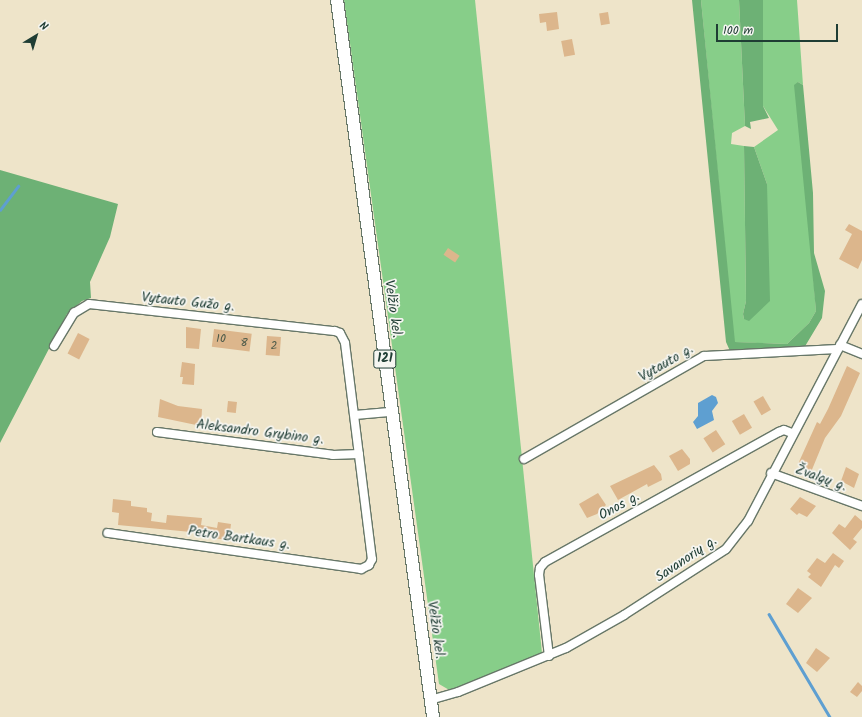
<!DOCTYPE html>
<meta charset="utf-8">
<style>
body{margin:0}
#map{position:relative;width:862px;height:717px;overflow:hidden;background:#eee4c9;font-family:Kalam,sans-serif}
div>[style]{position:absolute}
.green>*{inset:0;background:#87ce89}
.forest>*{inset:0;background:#6db175}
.water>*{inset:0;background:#5e9fd1}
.stream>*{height:2.5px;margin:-1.25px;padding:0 1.25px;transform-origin:1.25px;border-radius:1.25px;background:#5e9fd1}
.building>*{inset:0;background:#dcb68c;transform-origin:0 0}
.roads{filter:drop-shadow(1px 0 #677768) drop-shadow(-1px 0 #677768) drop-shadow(0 1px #677768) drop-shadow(0 -1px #677768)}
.minor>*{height:8px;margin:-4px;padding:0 4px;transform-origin:4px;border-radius:4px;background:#fff}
.primary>*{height:12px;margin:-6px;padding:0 6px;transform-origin:6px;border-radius:6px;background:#fff}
span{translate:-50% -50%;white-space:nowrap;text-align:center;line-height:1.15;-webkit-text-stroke:3.5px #f6f6f2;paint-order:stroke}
.number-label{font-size:12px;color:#4e5b4a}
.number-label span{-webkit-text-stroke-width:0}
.shield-label span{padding:1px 3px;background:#f6f6f2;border:1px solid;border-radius:3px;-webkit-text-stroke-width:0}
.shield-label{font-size:13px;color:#1f3d34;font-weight:700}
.street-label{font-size:14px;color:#1f3d34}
.north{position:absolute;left:16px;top:16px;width:40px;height:40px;-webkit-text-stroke:3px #f6f6f2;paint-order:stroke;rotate:38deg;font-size:11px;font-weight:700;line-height:16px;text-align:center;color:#1f3d34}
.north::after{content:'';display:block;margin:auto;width:14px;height:18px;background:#1f3d34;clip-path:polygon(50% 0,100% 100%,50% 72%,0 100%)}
.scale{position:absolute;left:716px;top:24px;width:122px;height:18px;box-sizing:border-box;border:2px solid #1f3d34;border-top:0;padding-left:5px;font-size:12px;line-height:14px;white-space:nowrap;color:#1f3d34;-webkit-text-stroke:3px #f6f6f2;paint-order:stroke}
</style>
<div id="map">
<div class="green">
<div style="clip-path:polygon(344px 0,475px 0,542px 653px,451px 691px,439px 684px)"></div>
<div style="clip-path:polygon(701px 0,739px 0,745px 126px,732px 133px,731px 144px,744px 146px,746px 301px,743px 314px,744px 319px,767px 184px,754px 147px,778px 130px,763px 106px,763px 0,797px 0,803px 85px,798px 82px,816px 311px,809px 323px,787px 344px,734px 342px)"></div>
</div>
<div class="forest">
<div style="clip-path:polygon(692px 0,701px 0,735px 342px,787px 344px,809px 323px,816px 311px,794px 85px,798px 82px,803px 85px,813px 193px,814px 253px,825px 291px,822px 318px,804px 348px,730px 351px,726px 342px)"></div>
<div style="clip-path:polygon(739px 0,763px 0,763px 106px,769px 118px,750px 122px,751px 129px,745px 126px)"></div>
<div style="clip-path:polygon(744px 146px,754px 147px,767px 184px,770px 301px,749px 321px,744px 319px,743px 314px,746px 301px)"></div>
<div style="clip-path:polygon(0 170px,118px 204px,110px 237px,90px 282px,91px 298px,82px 301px,67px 314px,0 443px)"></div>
</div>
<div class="water">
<div style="clip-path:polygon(712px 395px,716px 397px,718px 403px,712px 411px,714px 420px,697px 429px,693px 422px,698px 416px,698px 403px)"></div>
</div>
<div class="stream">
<div style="left:0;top:210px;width:30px;rotate:-53deg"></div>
<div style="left:769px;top:614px;width:120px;rotate:59.4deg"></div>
</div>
<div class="building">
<div style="clip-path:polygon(557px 12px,559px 29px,547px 31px,546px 22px,540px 23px,539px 14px)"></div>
<div style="left:608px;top:12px;width:12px;height:9px;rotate:81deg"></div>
<div style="left:572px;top:39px;width:16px;height:11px;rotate:79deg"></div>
<div style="clip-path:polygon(849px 224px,862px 231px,862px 260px,858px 269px,839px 259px,852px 234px,845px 230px)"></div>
<div style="left:448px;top:248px;width:14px;height:8px;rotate:34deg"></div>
<div style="clip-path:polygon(186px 327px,201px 329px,199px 349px,186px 348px)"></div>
<div style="left:214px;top:329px;width:38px;height:18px;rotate:7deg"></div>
<div style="left:78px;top:333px;width:13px;height:23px;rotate:27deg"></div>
<div style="left:267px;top:336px;width:14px;height:19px;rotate:4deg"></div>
<div style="clip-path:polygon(182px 362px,195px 364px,194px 385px,182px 384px,183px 377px,180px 377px)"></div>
<div style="clip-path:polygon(847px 366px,860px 373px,841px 416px,825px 438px,811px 472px,798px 464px,817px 422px,820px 424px,828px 409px)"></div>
<div style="left:763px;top:396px;width:16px;height:11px;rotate:60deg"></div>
<div style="clip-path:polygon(160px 399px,178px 406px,202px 409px,201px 426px,158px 417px)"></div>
<div style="left:228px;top:401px;width:9px;height:11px;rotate:6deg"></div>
<div style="left:744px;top:414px;width:16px;height:14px;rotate:60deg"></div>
<div style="left:716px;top:430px;width:17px;height:15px;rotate:57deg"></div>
<div style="clip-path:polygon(682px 449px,690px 459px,690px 464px,678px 471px,669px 456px)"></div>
<div style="clip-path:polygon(654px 465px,661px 474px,662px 480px,648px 487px,647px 484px,618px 500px,610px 486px)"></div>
<div style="clip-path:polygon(846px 467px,859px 474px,854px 488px,841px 481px)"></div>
<div style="clip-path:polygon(598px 493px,606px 505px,597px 514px,587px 518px,579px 504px)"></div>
<div style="clip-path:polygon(800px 497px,816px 506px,807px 517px,799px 513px,797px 515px,790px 509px)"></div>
<div style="clip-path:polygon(113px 499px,131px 501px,131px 506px,147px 508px,147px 512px,152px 513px,151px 521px,166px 523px,167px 515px,202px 518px,201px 525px,217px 528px,218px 522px,231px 524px,229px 540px,211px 538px,212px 534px,118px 525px,119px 513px,112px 512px)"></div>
<div style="clip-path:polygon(855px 515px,862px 521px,862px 528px,853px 539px,857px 542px,850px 550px,832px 533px,839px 524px,845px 528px)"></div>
<div style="clip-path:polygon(833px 553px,844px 561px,839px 568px,835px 565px,821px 587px,808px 577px,811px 574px,807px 571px,817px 558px,825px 563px)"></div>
<div style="clip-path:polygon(798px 588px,812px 598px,798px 613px,786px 604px)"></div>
<div style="clip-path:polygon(816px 648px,830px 658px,817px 672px,806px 663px)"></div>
<div style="clip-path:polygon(858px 682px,862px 686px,862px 691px,857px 697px,850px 692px)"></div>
</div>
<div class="roads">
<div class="minor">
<div style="left:840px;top:345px;width:24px;rotate:22deg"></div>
<div style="left:54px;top:346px;width:39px;rotate:-59deg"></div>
<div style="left:74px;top:313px;width:17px;rotate:-31deg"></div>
<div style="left:89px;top:304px;width:247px;rotate:6.3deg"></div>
<div style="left:335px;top:331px;width:5px;rotate:22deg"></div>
<div style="left:340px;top:333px;width:11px;rotate:63deg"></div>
<div style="left:345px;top:343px;width:218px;rotate:82.9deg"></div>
<div style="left:372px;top:559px;width:7px;rotate:117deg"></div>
<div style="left:369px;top:565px;width:9px;rotate:153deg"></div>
<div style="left:361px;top:569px;width:256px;rotate:-171.9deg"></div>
<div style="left:355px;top:415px;width:37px;rotate:-5deg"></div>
<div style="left:157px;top:432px;width:177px;rotate:7.4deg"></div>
<div style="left:333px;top:455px;width:26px;rotate:-2deg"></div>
<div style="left:524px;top:459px;width:207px;rotate:-29.8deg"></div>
<div style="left:704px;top:356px;width:134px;rotate:-3deg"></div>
<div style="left:771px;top:473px;width:97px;rotate:19.9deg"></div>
<div style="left:549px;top:656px;width:82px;rotate:-97deg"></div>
<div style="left:539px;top:575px;width:7px;rotate:-82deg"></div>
<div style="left:540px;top:568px;width:8px;rotate:-50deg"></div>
<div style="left:545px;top:562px;width:268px;rotate:-29.1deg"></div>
<div style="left:779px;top:432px;width:5px;rotate:-22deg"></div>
<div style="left:784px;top:430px;width:9px;rotate:21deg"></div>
<div style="left:430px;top:700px;width:29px;rotate:-16deg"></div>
<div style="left:458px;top:692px;width:117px;rotate:-22.2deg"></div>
<div style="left:566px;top:648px;width:67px;rotate:-29.6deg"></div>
<div style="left:624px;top:615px;width:121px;rotate:-32.9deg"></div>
<div style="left:726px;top:549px;width:36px;rotate:-52deg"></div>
<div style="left:748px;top:521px;width:245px;rotate:-62.3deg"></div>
</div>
<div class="primary">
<div style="left:337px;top:0;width:723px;rotate:82.37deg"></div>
</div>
</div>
<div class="number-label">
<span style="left:221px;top:339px">10</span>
<span style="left:244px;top:343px">8</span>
<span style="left:274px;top:346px">2</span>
</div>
<div class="shield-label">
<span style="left:385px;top:359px">121</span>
</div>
<div class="street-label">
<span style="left:188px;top:302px;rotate:6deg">Vytauto Gužo g.</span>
<span style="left:393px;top:309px;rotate:82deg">Velžio kel.</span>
<span style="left:666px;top:363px;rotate:-30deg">Vytauto g.</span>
<span style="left:260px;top:432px;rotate:7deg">Aleksandro Grybino g.</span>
<span style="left:821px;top:478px;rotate:20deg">Žvalgų g.</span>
<span style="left:619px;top:506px;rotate:-29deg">Onos g.</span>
<span style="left:239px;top:538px;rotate:8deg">Petro Bartkaus g.</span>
<span style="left:686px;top:559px;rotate:-34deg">Savanorių g.</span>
<span style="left:436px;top:630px;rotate:82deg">Velžio kel.</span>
</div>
<div class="north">N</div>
<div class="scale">100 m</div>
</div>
